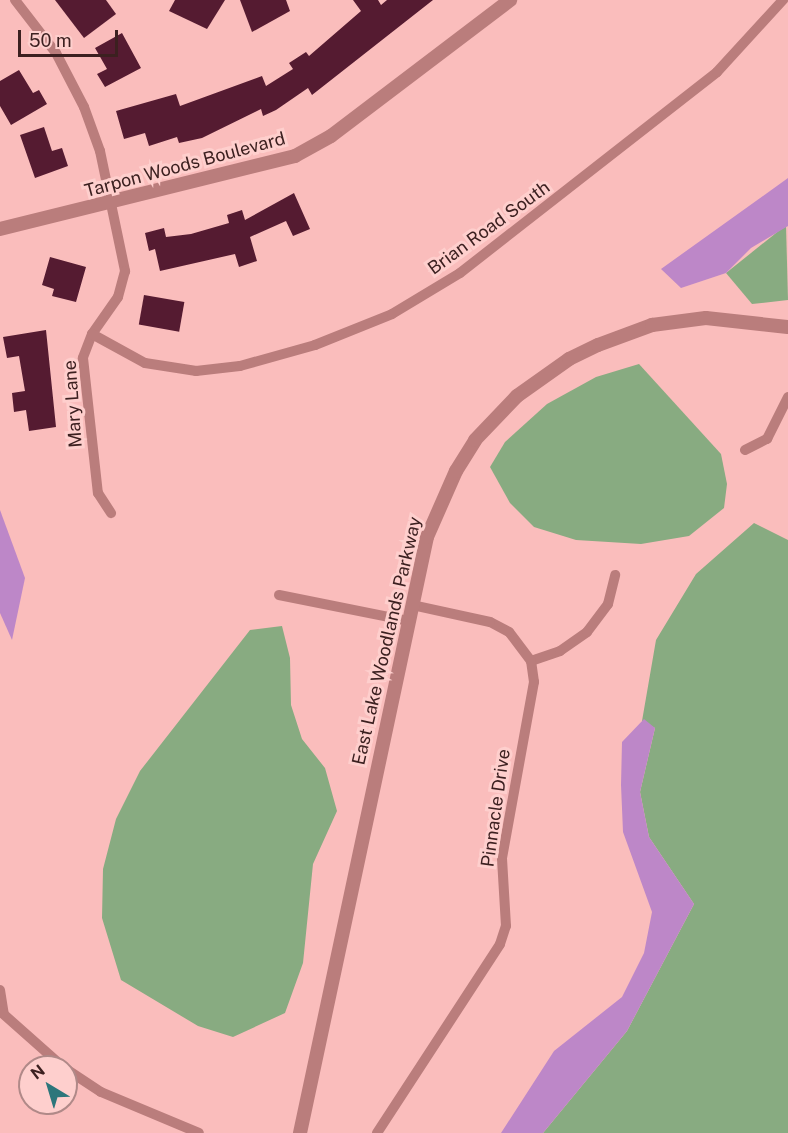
<!DOCTYPE html>
<style>
body{margin:0}
#map{position:relative;width:788px;height:1133px;overflow:hidden;background:#fabdbc;font-family:"Public Sans",sans-serif}
div>[style]{position:absolute}
.green>*{inset:0;background:#88ab81}
.water>*{inset:0;background:#bd87c8}
.building>*{inset:0;background:#551b31;transform-origin:0 0}
.minor>*{height:10px;margin:-5px;padding:0 5px;transform-origin:5px;border-radius:5px;background:#ba7d7c}
.tertiary>*{height:14px;margin:-7px;padding:0 7px;transform-origin:7px;border-radius:7px;background:#ba7d7c}
span{translate:-50% -50%;white-space:nowrap;text-align:center;line-height:1.15;-webkit-text-stroke:6px #fecfcd;paint-order:stroke}
.street-label{font-size:18px;color:#3c2020}
.north{position:absolute;left:18px;top:1055px;width:60px;height:60px;box-sizing:border-box;background:#fecfcd;border:2px solid #b08988;border-radius:50%;rotate:322deg;font-size:16px;font-weight:700;line-height:24px;text-align:center;color:#3c2020}
.north::after{content:'';display:block;margin:auto;width:21px;height:27px;background:#2d767b;clip-path:polygon(50% 0,100% 100%,50% 72%,0 100%)}
.scale{position:absolute;left:18px;top:30px;width:100px;height:27px;box-sizing:border-box;border:3px solid #3c2020;border-top:0;padding-left:8px;font-size:18px;line-height:21px;white-space:nowrap;color:#3c2020;-webkit-text-stroke:4px #fecfcd;paint-order:stroke}
</style>
<div id="map">
<div class="green">
<div style="clip-path:polygon(786px 225px,788px 300px,752px 304px,726px 273px)"></div>
<div style="clip-path:polygon(639px 364px,721px 454px,727px 484px,724px 508px,689px 536px,641px 544px,576px 540px,534px 527px,510px 503px,490px 467px,505px 442px,547px 404px,596px 377px)"></div>
<div style="clip-path:polygon(754px 523px,788px 540px,788px 1133px,543px 1133px,627px 1031px,694px 904px,649px 837px,640px 792px,655px 728px,642px 721px,656px 640px,696px 574px)"></div>
<div style="clip-path:polygon(282px 626px,290px 658px,291px 705px,302px 739px,325px 768px,337px 811px,313px 864px,303px 963px,285px 1013px,233px 1037px,198px 1026px,121px 980px,102px 918px,103px 869px,116px 819px,140px 771px,250px 630px)"></div>
</div>
<div class="water">
<div style="clip-path:polygon(788px 178px,788px 226px,751px 248px,726px 273px,681px 288px,661px 269px)"></div>
<div style="clip-path:polygon(0 510px,25px 578px,12px 640px,0 613px)"></div>
<div style="clip-path:polygon(644px 719px,655px 728px,640px 792px,649px 837px,694px 904px,627px 1031px,543px 1133px,501px 1133px,554px 1051px,622px 997px,644px 953px,652px 912px,623px 832px,621px 785px,622px 742px)"></div>
</div>
<div class="building">
<div style="clip-path:polygon(55px 0,106px 0,116px 14px,84px 38px)"></div>
<div style="clip-path:polygon(175px 0,225px 0,207px 29px,169px 11px)"></div>
<div style="clip-path:polygon(240px 0,286px 0,290px 11px,252px 32px)"></div>
<div style="clip-path:polygon(353px 0,378px 0,381px 5px,387px 0,433px 0,312px 95px,308px 88px,276px 110px,263px 116px,261px 109px,202px 138px,179px 143px,177px 137px,149px 146px,145px 133px,124px 139px,116px 111px,176px 94px,180px 106px,262px 76px,266px 86px,293px 69px,289px 63px,306px 52px,309px 56px,361px 11px)"></div>
<div style="clip-path:polygon(122px 33px,141px 68px,105px 87px,97px 74px,107px 69px,95px 48px)"></div>
<div style="clip-path:polygon(19px 70px,33px 93px,39px 90px,47px 104px,11px 125px,0 106px,0 81px)"></div>
<div style="clip-path:polygon(44px 127px,52px 151px,62px 148px,68px 166px,35px 178px,20px 135px)"></div>
<div style="clip-path:polygon(294px 193px,310px 229px,293px 236px,286px 221px,250px 237px,257px 261px,239px 267px,235px 254px,160px 271px,155px 249px,149px 251px,145px 233px,164px 228px,166px 237px,191px 234px,229px 223px,227px 215px,242px 210px,245px 220px)"></div>
<div style="clip-path:polygon(50px 257px,86px 267px,76px 302px,52px 296px,54px 289px,42px 285px)"></div>
<div style="left:144px;top:295px;width:41px;height:30px;rotate:10deg"></div>
<div style="clip-path:polygon(46px 330px,56px 427px,29px 431px,26px 410px,14px 412px,12px 393px,25px 391px,19px 356px,7px 358px,3px 337px)"></div>
</div>
<div class="minor">
<div style="left:15px;top:0;width:67px;rotate:52.3deg"></div>
<div style="left:56px;top:53px;width:61px;rotate:62.6deg"></div>
<div style="left:84px;top:107px;width:47px;rotate:70deg"></div>
<div style="left:100px;top:151px;width:123px;rotate:78.2deg"></div>
<div style="left:125px;top:271px;width:27px;rotate:105deg"></div>
<div style="left:118px;top:297px;width:45px;rotate:125.1deg"></div>
<div style="left:92px;top:334px;width:26px;rotate:111deg"></div>
<div style="left:83px;top:358px;width:136px;rotate:83.7deg"></div>
<div style="left:98px;top:493px;width:24px;rotate:57deg"></div>
<div style="left:92px;top:334px;width:60px;rotate:28.7deg"></div>
<div style="left:145px;top:363px;width:52px;rotate:8.9deg"></div>
<div style="left:196px;top:371px;width:44px;rotate:-6.5deg"></div>
<div style="left:240px;top:366px;width:78px;rotate:-15.6deg"></div>
<div style="left:315px;top:345px;width:83px;rotate:-21.9deg"></div>
<div style="left:392px;top:314px;width:79px;rotate:-31.1deg"></div>
<div style="left:460px;top:273px;width:326px;rotate:-38deg"></div>
<div style="left:717px;top:72px;width:98px;rotate:-47.5deg"></div>
<div style="left:745px;top:450px;width:25px;rotate:-27deg"></div>
<div style="left:767px;top:439px;width:47px;rotate:-63.4deg"></div>
<div style="left:279px;top:595px;width:133px;rotate:11.3deg"></div>
<div style="left:531px;top:661px;width:31px;rotate:-19deg"></div>
<div style="left:560px;top:651px;width:33px;rotate:-35deg"></div>
<div style="left:587px;top:632px;width:35px;rotate:-53deg"></div>
<div style="left:608px;top:604px;width:30px;rotate:-76deg"></div>
<div style="left:0;top:990px;width:24px;rotate:81deg"></div>
<div style="left:0;top:1011px;width:84px;rotate:41.6deg"></div>
<div style="left:66px;top:1069px;width:42px;rotate:33.3deg"></div>
<div style="left:101px;top:1092px;width:106px;rotate:22.7deg"></div>
<div style="left:377px;top:1133px;width:225px;rotate:-56.9deg"></div>
<div style="left:500px;top:944px;width:19px;rotate:-72deg"></div>
<div style="left:506px;top:926px;width:68px;rotate:-93.4deg"></div>
<div style="left:502px;top:858px;width:179px;rotate:-79.7deg"></div>
<div style="left:534px;top:682px;width:21px;rotate:-98deg"></div>
<div style="left:531px;top:661px;width:36px;rotate:-127deg"></div>
<div style="left:509px;top:632px;width:21px;rotate:-152deg"></div>
<div style="left:490px;top:622px;width:79px;rotate:-167.6deg"></div>
</div>
<div class="tertiary">
<div style="left:0;top:229px;width:304px;rotate:-13.9deg"></div>
<div style="left:295px;top:156px;width:41px;rotate:-29.1deg"></div>
<div style="left:331px;top:136px;width:225px;rotate:-37.2deg"></div>
<div style="left:300px;top:1133px;width:609px;rotate:-77.97deg"></div>
<div style="left:427px;top:537px;width:72px;rotate:-66.3deg"></div>
<div style="left:456px;top:471px;width:36px;rotate:-58deg"></div>
<div style="left:475px;top:440px;width:61px;rotate:-46.3deg"></div>
<div style="left:517px;top:396px;width:64px;rotate:-35.4deg"></div>
<div style="left:569px;top:359px;width:32px;rotate:-26deg"></div>
<div style="left:598px;top:345px;width:58px;rotate:-20.3deg"></div>
<div style="left:652px;top:325px;width:54px;rotate:-7.4deg"></div>
<div style="left:706px;top:318px;width:82px;rotate:6.3deg"></div>
</div>
<div class="street-label">
<span style="left:185px;top:165px;rotate:-15deg">Tarpon Woods Boulevard</span>
<span style="left:489px;top:228px;rotate:-36deg">Brian Road South</span>
<span style="left:73px;top:404px;rotate:-94deg">Mary Lane</span>
<span style="left:387px;top:641px;rotate:-77deg">East Lake Woodlands Parkway</span>
<span style="left:496px;top:808px;rotate:-82deg">Pinnacle Drive</span>
</div>
<div class="north">N</div>
<div class="scale">50 m</div>
</div>
